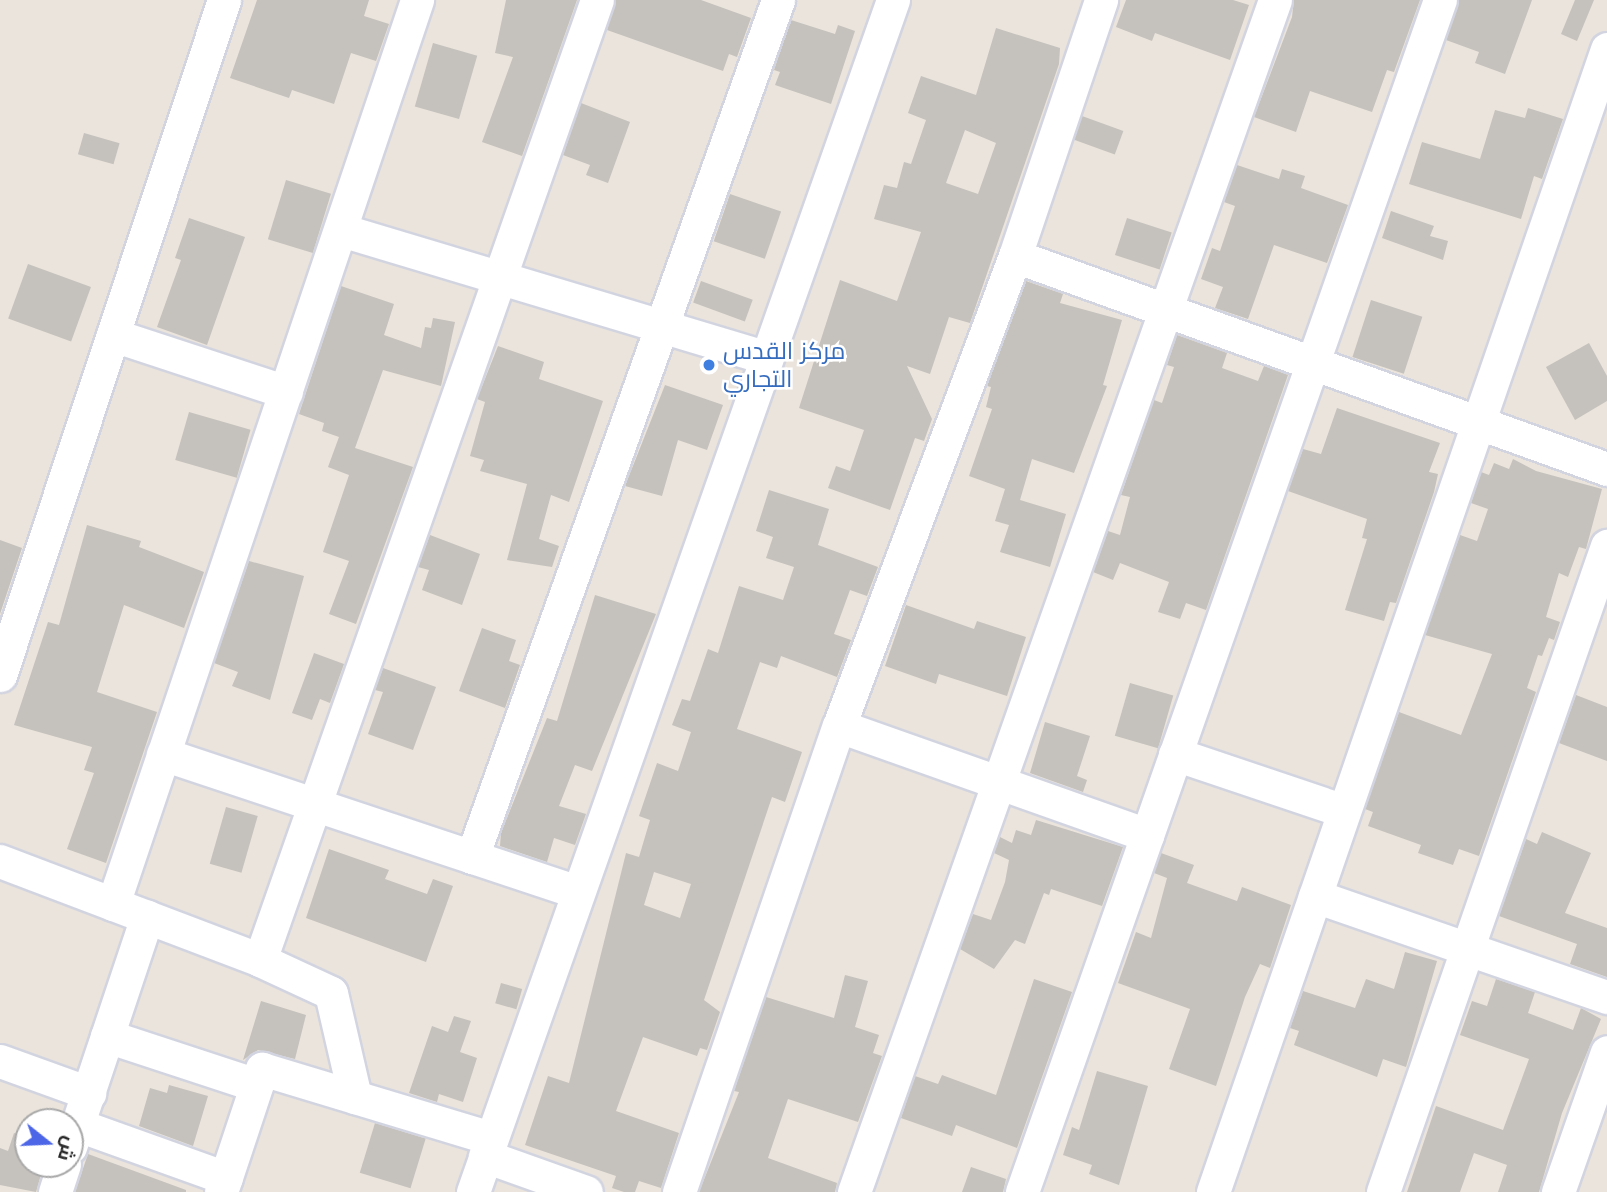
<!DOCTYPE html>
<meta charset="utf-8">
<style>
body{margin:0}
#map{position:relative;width:1607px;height:1192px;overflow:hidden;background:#eae4dc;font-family:Jost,Cairo,sans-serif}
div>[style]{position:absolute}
.building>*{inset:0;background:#c5c1bc;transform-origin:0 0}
.roads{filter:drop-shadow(2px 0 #d2d4e0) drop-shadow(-2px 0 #d2d4e0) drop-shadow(0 2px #d2d4e0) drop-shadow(0 -2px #d2d4e0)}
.minor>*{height:33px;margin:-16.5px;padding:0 16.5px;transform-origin:16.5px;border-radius:16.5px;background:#fff}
.dots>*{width:19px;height:19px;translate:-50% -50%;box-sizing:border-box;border:4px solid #fff;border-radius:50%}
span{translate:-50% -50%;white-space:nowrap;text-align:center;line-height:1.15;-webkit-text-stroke:5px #fff;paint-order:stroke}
.shop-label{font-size:24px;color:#366cbe}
.left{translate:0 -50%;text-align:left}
.north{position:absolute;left:14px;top:1108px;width:70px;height:70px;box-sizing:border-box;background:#fff;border:2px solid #a9a9a9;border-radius:50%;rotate:108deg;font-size:19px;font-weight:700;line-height:28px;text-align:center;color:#292929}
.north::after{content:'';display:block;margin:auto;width:24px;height:32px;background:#4c66e7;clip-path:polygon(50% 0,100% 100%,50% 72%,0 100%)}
</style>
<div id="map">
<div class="building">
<div style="clip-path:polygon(257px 0,369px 0,364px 16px,389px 24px,376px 61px,351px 53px,334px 104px,292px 90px,289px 98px,230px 78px)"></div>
<div style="clip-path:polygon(506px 0,577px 0,522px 156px,482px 142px,513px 57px,495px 53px)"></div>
<div style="clip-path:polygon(616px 0,701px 0,751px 18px,737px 57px,729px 54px,723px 71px,607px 30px)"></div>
<div style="clip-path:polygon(1126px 0,1233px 0,1249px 5px,1230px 60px,1155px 33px,1152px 41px,1116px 27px)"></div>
<div style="clip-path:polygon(1294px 0,1420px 0,1394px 72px,1387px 70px,1372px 112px,1310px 91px,1296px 132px,1254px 117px,1292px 17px)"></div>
<div style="clip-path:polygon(1459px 0,1532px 0,1505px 74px,1475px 63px,1479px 52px,1446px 40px)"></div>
<div style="clip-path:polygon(1575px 0,1594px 0,1577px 41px,1561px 34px)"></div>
<div style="clip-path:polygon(791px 20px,835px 34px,838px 25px,855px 31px,831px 104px,775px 85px,780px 72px,774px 70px)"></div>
<div style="clip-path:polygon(evenodd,996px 28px,1060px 48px,1059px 64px,970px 323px,949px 317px,930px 374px,907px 366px,932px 419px,924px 441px,915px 438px,890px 510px,828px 488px,836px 466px,850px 471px,864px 430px,799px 408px,840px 280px,897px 301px,921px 232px,874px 219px,884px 185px,897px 188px,904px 162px,911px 164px,926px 120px,908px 113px,921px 76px,976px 95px,996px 28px,965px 130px,996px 143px,978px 194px,946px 183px,965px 130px)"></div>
<div style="left:433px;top:43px;width:46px;height:66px;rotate:16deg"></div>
<div style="clip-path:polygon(581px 103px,630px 122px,608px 183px,586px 175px,590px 165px,563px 155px)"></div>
<div style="clip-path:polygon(1528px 108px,1563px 119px,1542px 179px,1534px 176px,1521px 219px,1409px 184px,1422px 142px,1480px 159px,1495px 110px,1525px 118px)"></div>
<div style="left:1082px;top:116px;width:44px;height:25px;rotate:20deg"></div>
<div style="left:84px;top:133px;width:37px;height:22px;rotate:16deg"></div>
<div style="clip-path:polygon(1237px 165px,1279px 179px,1282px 169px,1305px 176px,1301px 188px,1348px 205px,1327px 263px,1274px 245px,1248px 319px,1215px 308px,1223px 287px,1201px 279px,1212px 248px,1220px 251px,1235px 206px,1224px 202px)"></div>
<div style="left:286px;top:180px;width:47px;height:62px;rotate:17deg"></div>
<div style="left:730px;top:194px;width:54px;height:50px;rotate:19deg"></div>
<div style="clip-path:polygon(1391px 211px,1434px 226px,1430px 236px,1448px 241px,1443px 260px,1382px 238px)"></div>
<div style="clip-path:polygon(189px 218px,245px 237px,207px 345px,157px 327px,181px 260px,175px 258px)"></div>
<div style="left:1127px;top:218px;width:47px;height:39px;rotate:18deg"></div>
<div style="left:28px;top:264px;width:67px;height:58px;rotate:20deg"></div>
<div style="left:701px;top:281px;width:55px;height:23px;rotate:20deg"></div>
<div style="clip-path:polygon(1026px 281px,1063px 294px,1060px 303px,1122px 320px,1103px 385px,1107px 386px,1074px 473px,1032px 459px,1020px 500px,1066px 514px,1050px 567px,1000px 552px,1009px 525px,995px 521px,1005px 489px,969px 476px,992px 409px,986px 407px,991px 387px,987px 386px)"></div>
<div style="clip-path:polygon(341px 286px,394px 304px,384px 335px,421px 348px,425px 327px,431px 328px,433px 318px,455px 322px,441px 386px,383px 370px,355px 448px,413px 467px,356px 624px,329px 614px,349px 561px,323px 552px,349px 475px,328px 467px,339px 437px,322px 431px,324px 423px,299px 414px)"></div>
<div style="left:1371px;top:300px;width:54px;height:60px;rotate:18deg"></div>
<div style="clip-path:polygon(1177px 335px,1227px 353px,1222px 368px,1258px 381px,1264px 366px,1288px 375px,1206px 610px,1186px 603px,1180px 619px,1158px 612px,1169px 582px,1120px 563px,1113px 580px,1093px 572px,1108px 531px,1120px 535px,1130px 497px,1121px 495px,1154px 400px,1162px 403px,1174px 367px,1167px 365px)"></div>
<div style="clip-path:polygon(1589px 343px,1607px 376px,1607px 401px,1575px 420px,1546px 367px)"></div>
<div style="clip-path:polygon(498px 346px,544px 362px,539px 379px,603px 401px,569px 502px,551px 495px,539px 539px,559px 546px,552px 567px,507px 560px,527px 484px,480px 471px,484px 460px,470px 456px,485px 402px,477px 399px)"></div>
<div style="clip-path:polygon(665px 385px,723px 405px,707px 450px,678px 440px,662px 496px,625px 486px)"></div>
<div style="clip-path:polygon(1337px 408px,1440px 443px,1429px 472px,1438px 474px,1434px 492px,1396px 603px,1390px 602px,1384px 621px,1345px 610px,1367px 539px,1362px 538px,1367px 519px,1288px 491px,1303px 449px,1321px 454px)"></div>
<div style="left:189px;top:412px;width:64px;height:50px;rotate:16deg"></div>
<div style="clip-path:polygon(1513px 459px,1536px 471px,1602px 489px,1586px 549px,1579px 547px,1568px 577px,1559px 573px,1546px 617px,1560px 622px,1554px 640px,1549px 638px,1542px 656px,1538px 655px,1527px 688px,1536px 692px,1479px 856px,1459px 849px,1453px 865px,1418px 853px,1421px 845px,1368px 826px,1373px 812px,1365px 809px,1399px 712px,1461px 735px,1492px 654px,1425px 635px,1460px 535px,1477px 541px,1488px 509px,1471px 503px,1481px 472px,1489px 475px,1494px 463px,1509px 469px)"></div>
<div style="clip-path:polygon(evenodd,769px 490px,829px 509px,818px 545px,878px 567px,867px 596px,850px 590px,834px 634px,851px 640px,837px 677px,781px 656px,777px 668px,760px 662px,737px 729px,802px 752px,785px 802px,772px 797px,704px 1000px,720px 1012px,707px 1050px,700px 1048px,697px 1056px,643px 1037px,616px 1111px,679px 1133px,661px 1188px,639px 1181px,635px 1192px,624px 1192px,612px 1188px,616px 1176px,525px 1145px,548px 1076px,569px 1083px,626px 853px,639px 857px,650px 820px,639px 816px,657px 763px,678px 771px,691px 732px,672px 725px,682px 699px,690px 701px,708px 649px,718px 653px,739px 586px,783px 600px,794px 567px,766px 558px,773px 537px,756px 531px,769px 490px,654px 872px,691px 884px,680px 918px,644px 905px,654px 872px)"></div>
<div style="clip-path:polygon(87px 525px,141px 541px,139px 547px,204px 572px,184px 628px,124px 605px,97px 692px,157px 712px,106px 863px,67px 849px,94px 773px,84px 770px,92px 747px,14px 725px,48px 622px,59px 625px)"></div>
<div style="clip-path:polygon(430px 535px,480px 554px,462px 605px,422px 590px,429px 570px,418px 567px)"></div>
<div style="clip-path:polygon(0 540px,22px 548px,0 614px)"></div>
<div style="clip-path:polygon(249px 561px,304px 576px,270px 700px,232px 686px,238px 672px,214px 663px)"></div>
<div style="clip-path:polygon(595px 595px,656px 614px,592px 771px,575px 765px,559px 806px,586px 814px,575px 845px,554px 838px,547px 862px,500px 846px,501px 833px,547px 718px,557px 721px)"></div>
<div style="clip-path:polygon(906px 605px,974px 629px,977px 621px,1026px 637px,1007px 696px,939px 674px,936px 684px,885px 666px)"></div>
<div style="clip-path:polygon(482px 628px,516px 640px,509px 661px,520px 665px,505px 708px,459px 691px)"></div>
<div style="clip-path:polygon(314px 653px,344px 664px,330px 703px,320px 699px,312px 720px,292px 713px)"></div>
<div style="clip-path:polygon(383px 668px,436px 687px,413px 750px,368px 734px,383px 692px,375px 690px)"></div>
<div style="left:1130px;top:683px;width:45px;height:55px;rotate:16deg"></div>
<div style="clip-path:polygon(1576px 695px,1607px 707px,1607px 761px,1559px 743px)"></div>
<div style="clip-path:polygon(1045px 722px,1090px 736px,1077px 776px,1087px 780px,1083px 792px,1030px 773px)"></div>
<div style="left:226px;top:807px;width:33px;height:59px;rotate:16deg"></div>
<div style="clip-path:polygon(1036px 820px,1123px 847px,1102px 906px,1051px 889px,1049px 895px,1044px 893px,1025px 944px,1015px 940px,994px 969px,960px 949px,973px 914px,991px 920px,1005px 882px,1009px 860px,994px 853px,1000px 837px,1012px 843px,1016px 830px,1031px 835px)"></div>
<div style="clip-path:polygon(1542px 832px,1591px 853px,1565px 913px,1607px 928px,1607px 977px,1570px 964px,1577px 944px,1499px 916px,1526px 839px,1537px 844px)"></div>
<div style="clip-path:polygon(329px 849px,389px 870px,385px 879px,427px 894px,433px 879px,453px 886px,426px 962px,306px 918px)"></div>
<div style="clip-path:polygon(1161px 853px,1194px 865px,1187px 883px,1237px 901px,1242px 887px,1291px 905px,1270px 968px,1260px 964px,1245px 997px,1216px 1086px,1169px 1069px,1190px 1009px,1118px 983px,1136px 932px,1151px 938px,1167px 878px,1154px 873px)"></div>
<div style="clip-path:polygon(1405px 952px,1437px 961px,1406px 1067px,1383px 1059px,1377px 1077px,1294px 1045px,1299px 1031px,1290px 1028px,1303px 991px,1355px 1008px,1366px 979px,1394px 989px)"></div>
<div style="clip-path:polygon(845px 975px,868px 981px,855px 1027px,879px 1035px,873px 1053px,882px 1056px,858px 1122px,788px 1099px,768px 1158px,837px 1183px,835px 1192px,699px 1192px,739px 1092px,734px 1091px,766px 997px,834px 1018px)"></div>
<div style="clip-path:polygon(1034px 979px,1072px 992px,1017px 1148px,956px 1125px,952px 1136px,901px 1118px,915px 1076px,938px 1084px,942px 1075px,996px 1095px)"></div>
<div style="clip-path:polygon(1496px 979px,1535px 992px,1528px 1013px,1573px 1030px,1581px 1008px,1601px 1019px,1562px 1113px,1539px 1192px,1498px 1192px,1507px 1165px,1474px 1153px,1460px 1192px,1407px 1192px,1436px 1106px,1503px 1130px,1529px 1059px,1460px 1035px,1472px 1001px,1487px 1006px)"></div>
<div style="left:501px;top:983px;width:22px;height:21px;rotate:16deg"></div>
<div style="clip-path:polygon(261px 1001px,306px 1015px,295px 1059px,258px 1050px,243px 1060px)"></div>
<div style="clip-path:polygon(454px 1016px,471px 1021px,460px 1052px,477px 1058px,463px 1102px,439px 1094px,437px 1102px,409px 1093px,432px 1026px,448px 1032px)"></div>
<div style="clip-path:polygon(1097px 1071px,1148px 1086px,1119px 1185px,1089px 1174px,1092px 1165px,1063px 1155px,1072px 1127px,1079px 1130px)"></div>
<div style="clip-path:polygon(169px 1085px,208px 1096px,193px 1146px,139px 1126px,150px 1088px,167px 1093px)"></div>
<div style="left:375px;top:1123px;width:53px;height:52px;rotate:17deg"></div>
<div style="clip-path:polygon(14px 1133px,28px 1138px,28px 1164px,44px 1164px,36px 1192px,0 1185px,0 1148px,8px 1151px)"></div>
<div style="clip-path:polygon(88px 1154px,186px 1190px,186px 1192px,75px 1192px)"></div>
<div style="clip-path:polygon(971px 1167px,1006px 1179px,1003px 1192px,962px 1192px)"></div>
</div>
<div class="roads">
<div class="minor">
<div style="left:341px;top:230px;width:442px;rotate:16.7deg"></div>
<div style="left:1015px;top:256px;width:629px;rotate:19.79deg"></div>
<div style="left:113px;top:335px;width:182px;rotate:18.2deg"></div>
<div style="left:0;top:675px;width:711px;rotate:-71.64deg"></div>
<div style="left:839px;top:726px;width:327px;rotate:19.5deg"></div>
<div style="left:163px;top:754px;width:436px;rotate:18.4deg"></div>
<div style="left:1175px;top:754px;width:178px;rotate:18.6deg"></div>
<div style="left:472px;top:857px;width:910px;rotate:-70.35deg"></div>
<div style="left:0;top:861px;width:278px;rotate:20.8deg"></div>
<div style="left:260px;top:960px;width:78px;rotate:24.9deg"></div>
<div style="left:331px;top:993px;width:107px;rotate:77deg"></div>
<div style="left:1315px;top:896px;width:309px;rotate:19.1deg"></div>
<div style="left:113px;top:904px;width:954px;rotate:-71.41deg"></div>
<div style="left:260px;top:960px;width:1017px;rotate:-70.66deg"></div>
<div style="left:107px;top:1036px;width:157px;rotate:18.2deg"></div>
<div style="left:0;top:1061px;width:95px;rotate:19.8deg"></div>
<div style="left:78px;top:1125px;width:157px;rotate:19.7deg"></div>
<div style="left:70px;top:1147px;width:243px;rotate:-71.5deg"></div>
<div style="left:485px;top:1156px;width:107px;rotate:19.6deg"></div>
<div style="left:55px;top:1192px;width:29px;rotate:-72deg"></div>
<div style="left:221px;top:1192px;width:130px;rotate:-71.6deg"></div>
<div style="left:262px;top:1069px;width:239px;rotate:16.8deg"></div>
<div style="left:473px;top:1192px;width:1264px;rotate:-70.59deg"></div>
<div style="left:679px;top:1192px;width:493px;rotate:-71.1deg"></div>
<div style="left:839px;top:726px;width:502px;rotate:-69.47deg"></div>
<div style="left:1015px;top:256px;width:270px;rotate:-71.4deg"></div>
<div style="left:854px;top:1192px;width:1264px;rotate:-70.55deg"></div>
<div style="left:1022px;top:1192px;width:1263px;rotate:-70.68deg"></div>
<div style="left:1213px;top:1192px;width:1209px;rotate:-70.98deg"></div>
<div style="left:1383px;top:1192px;width:684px;rotate:-70.88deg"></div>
<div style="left:1558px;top:1192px;width:148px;rotate:-70.7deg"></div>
</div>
</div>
<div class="dots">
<div style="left:709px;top:365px;background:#3f7fe0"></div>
</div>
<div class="shop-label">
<span class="left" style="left:723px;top:365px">مركز القدس<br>التجاري</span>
</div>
<div class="north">ش</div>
</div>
